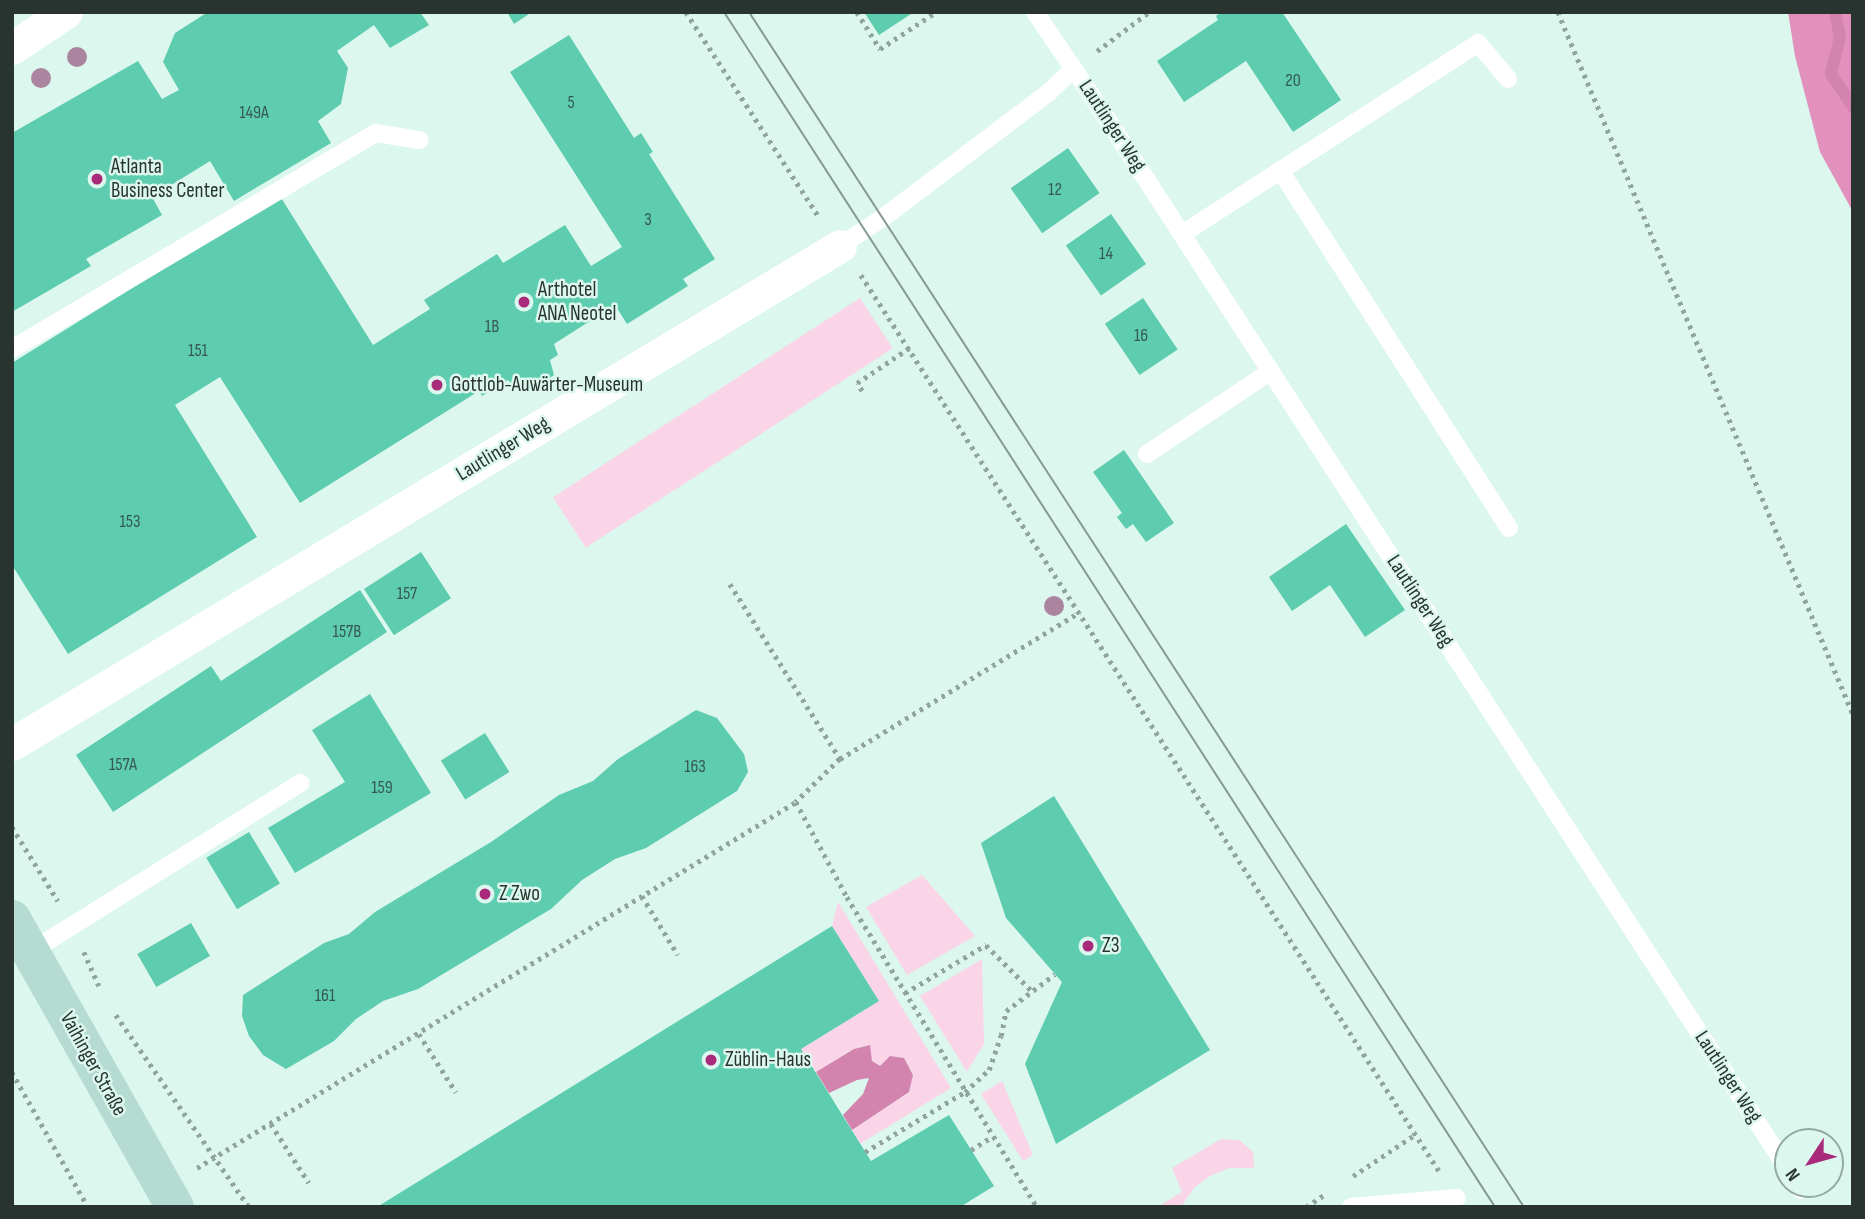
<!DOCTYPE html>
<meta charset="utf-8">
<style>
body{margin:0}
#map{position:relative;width:1865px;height:1219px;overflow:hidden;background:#dcf7ee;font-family:"Sofia Sans Condensed",sans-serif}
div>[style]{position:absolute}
.green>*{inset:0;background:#fad4e7;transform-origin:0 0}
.forest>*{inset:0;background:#e291bd}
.water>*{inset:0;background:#d283ae}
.stream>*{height:12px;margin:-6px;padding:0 6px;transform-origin:6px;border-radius:6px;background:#d283ae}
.building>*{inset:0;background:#5dccaf;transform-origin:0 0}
.path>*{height:4.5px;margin-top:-2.25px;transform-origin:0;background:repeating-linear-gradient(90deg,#91a59e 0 3.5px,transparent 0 8.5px)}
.service>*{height:18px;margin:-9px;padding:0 9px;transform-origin:9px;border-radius:9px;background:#fff}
.minor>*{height:33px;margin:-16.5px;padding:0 16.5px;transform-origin:16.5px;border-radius:16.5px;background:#fff}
.secondary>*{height:38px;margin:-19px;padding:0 19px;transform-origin:19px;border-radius:19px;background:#b5dbd2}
.tram>*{height:2px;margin:-1px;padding:0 1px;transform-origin:1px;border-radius:1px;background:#869993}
.trees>*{width:20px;height:20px;margin:-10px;border-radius:50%;background:#ab84a0}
.dots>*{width:19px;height:19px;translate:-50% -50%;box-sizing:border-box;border:4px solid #dcf7ee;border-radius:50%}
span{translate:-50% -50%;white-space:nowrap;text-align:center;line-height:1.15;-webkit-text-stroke:5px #dcf7ee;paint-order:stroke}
.number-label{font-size:18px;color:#365a50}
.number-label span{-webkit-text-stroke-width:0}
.street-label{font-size:21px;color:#293430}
.poi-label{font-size:21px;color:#293430}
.left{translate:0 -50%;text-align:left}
.frame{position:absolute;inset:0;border:14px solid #293430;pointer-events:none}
.north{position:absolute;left:1774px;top:1128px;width:70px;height:70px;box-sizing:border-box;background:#dcf7ee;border:2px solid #94a9a2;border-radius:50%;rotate:234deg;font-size:19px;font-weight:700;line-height:28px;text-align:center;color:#293430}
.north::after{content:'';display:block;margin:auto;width:24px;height:32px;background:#a92a7a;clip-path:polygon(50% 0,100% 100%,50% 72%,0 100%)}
</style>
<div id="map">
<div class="green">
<div style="left:860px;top:298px;width:60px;height:366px;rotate:57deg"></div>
<div style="clip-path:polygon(922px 875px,975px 936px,907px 975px,866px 907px)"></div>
<div style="clip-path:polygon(838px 902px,951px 1088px,860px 1144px,852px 1130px,909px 1092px,913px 1074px,904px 1058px,890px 1056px,880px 1066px,872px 1061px,869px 1045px,854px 1049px,816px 1072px,801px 1049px,879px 1001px,832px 926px)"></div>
<div style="clip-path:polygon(982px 959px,984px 1044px,967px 1072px,920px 996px)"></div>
<div style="clip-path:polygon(1002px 1081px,1033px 1155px,1023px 1161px,981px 1094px)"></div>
<div style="clip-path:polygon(1221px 1139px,1239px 1140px,1253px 1152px,1254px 1168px,1229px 1168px,1210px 1176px,1194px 1188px,1181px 1207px,1157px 1207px,1182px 1192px,1172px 1168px)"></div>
</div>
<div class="forest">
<div style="clip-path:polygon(1788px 12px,1853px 12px,1853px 212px,1820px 152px,1795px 56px)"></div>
</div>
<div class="water">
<div style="clip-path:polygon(870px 1045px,872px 1061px,880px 1066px,890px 1056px,904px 1058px,913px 1075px,909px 1092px,852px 1130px,843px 1115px,863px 1094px,869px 1078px,857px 1080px,829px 1093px,816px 1072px,854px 1049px)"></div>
</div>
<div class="stream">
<div style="left:1835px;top:12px;width:25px;rotate:79deg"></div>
<div style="left:1840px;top:37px;width:38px;rotate:104deg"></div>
<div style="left:1831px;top:74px;width:40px;rotate:56deg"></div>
</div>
<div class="building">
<div style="clip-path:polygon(208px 12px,420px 12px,429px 25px,390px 48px,374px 25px,337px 51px,348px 68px,341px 104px,318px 121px,331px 143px,234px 201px,210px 161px,152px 197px,162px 215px,86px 259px,91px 266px,12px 312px,12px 133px,138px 61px,162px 99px,179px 90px,163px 62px,175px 33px)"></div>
<div style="clip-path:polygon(507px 12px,532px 12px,514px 24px)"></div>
<div style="clip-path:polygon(864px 12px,914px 12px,879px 35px)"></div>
<div style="clip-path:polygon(1221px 12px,1282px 12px,1341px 100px,1293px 132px,1246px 61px,1184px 102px,1157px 61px,1218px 20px,1216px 16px)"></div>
<div style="clip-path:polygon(569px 35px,634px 138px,641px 133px,653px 152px,649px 154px,715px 259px,683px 279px,688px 286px,627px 324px,615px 305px,554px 344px,558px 355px,550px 360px,554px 375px,539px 385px,533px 380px,517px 389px,508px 380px,482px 396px,479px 391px,300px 503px,220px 377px,175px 405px,257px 537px,68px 654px,12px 565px,12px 363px,280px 196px,373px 345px,430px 309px,424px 300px,497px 254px,503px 263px,565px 225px,591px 266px,622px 247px,510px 72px)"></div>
<div style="left:1068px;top:148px;width:55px;height:70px;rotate:55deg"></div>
<div style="left:1111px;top:214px;width:61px;height:55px;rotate:55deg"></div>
<div style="left:1143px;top:298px;width:62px;height:46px;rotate:56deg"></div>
<div style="clip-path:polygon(1124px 450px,1174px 523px,1146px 542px,1133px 524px,1126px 529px,1117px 517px,1122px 513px,1093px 472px)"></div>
<div style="clip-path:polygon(1346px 524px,1405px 610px,1365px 637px,1330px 585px,1292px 611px,1269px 577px)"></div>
<div style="left:421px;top:552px;width:55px;height:68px;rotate:57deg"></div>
<div style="clip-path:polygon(360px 590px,387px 632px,113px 812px,76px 755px,211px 666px,221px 681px)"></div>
<div style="clip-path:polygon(370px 694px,431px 793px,295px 873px,268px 828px,345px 782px,312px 730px)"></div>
<div style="clip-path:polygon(696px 710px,717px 718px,744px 754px,748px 772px,737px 791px,646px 848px,615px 859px,582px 880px,551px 909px,418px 989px,383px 1001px,356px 1019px,334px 1041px,286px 1069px,263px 1055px,249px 1036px,242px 1016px,243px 995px,324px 943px,349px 934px,375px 912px,491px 842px,559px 795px,593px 781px,618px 759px)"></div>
<div style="left:485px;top:733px;width:46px;height:52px;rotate:58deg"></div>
<div style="clip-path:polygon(1054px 796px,1210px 1050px,1056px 1144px,1025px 1064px,1062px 982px,1006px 918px,981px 843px)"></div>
<div style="left:249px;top:832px;width:60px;height:50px;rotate:59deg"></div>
<div style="left:191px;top:923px;width:38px;height:62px;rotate:60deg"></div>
<div style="clip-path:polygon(832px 926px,879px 1001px,801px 1049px,871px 1161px,949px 1115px,994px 1186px,960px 1207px,377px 1207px)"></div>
</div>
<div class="path">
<div style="left:686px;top:12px;width:244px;rotate:57deg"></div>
<div style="left:857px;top:12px;width:44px;rotate:58.1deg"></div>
<div style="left:880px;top:49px;width:67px;rotate:-33.5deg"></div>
<div style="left:1558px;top:12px;width:761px;rotate:67.21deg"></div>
<div style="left:1097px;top:51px;width:65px;rotate:-36.9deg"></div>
<div style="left:861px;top:275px;width:1066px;rotate:57.17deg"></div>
<div style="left:862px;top:391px;width:9px;rotate:-122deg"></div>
<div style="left:857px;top:383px;width:63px;rotate:-33.9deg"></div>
<div style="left:730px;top:584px;width:207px;rotate:57.8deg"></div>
<div style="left:840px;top:759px;width:281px;rotate:-31.5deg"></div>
<div style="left:840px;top:759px;width:62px;rotate:135.7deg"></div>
<div style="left:796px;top:802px;width:108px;rotate:61.8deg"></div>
<div style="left:847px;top:897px;width:364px;rotate:58.5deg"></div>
<div style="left:12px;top:827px;width:87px;rotate:58.1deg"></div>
<div style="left:642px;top:896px;width:69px;rotate:58.6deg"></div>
<div style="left:84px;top:952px;width:37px;rotate:66deg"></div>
<div style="left:905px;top:993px;width:94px;rotate:-30.7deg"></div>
<div style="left:986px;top:945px;width:64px;rotate:45deg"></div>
<div style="left:116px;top:1015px;width:234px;rotate:55.3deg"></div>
<div style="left:419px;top:1034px;width:69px;rotate:57.5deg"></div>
<div style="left:12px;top:1072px;width:155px;rotate:60.6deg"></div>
<div style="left:271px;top:1124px;width:70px;rotate:57.2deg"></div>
<div style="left:971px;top:1150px;width:25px;rotate:-32deg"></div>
<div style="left:865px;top:1152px;width:117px;rotate:-31deg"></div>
<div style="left:965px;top:1092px;width:33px;rotate:-43deg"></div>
<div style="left:989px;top:1070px;width:36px;rotate:-71deg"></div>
<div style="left:1001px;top:1036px;width:25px;rotate:-79deg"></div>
<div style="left:1006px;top:1011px;width:61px;rotate:-37.1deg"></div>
<div style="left:197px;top:1168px;width:702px;rotate:-31.43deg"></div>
<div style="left:1353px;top:1176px;width:76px;rotate:-33.7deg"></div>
<div style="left:1306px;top:1207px;width:23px;rotate:-34deg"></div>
</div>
<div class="service">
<div style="left:1035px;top:12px;width:116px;rotate:55.9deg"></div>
<div style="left:1100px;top:108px;width:1265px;rotate:57.06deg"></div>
<div style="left:1280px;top:170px;width:425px;rotate:57.4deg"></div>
<div style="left:1182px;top:234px;width:352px;rotate:-32.8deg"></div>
<div style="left:1478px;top:43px;width:47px;rotate:50.2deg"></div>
<div style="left:840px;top:246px;width:53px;rotate:-33.4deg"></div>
<div style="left:884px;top:217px;width:207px;rotate:-37.1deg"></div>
<div style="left:1049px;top:92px;width:34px;rotate:-43deg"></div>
<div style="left:12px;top:349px;width:423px;rotate:-30.7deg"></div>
<div style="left:376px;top:133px;width:44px;rotate:9.2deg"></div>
<div style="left:1147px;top:454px;width:149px;rotate:-33.8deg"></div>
<div style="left:30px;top:952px;width:319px;rotate:-32deg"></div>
<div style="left:1797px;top:1184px;width:7px;rotate:56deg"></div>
<div style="left:1351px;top:1207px;width:106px;rotate:-4.9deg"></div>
</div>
<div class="minor">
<div style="left:12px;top:48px;width:65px;rotate:-33.7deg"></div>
<div style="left:12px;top:744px;width:966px;rotate:-31.02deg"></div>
</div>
<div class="secondary">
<div style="left:12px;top:919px;width:331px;rotate:60.5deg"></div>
</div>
<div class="tram">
<div style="left:724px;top:12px;width:1422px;rotate:57.17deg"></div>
<div style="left:749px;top:12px;width:1424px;rotate:57.04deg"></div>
</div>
<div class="trees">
<div style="left:77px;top:57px"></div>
<div style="left:41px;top:78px"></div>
<div style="left:1054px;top:606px"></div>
</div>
<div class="dots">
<div style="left:97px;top:179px;background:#a92a7a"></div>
<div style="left:524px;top:302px;background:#a92a7a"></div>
<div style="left:437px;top:385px;background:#a92a7a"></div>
<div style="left:485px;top:894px;background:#a92a7a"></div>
<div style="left:1088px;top:946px;background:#a92a7a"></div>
<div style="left:711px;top:1060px;background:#a92a7a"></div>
</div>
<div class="number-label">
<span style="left:1293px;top:81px">20</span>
<span style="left:571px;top:103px">5</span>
<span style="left:254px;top:113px">149A</span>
<span style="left:1055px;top:190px">12</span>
<span style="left:648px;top:220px">3</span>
<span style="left:1106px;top:254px">14</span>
<span style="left:492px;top:327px">1B</span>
<span style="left:1141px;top:336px">16</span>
<span style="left:198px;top:351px">151</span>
<span style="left:130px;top:522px">153</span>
<span style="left:407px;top:594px">157</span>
<span style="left:347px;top:632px">157B</span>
<span style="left:123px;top:765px">157A</span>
<span style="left:695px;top:767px">163</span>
<span style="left:382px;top:788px">159</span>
<span style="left:325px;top:996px">161</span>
</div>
<div class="street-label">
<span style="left:1112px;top:126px;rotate:57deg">Lautlinger Weg</span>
<span style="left:503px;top:449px;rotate:-31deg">Lautlinger Weg</span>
<span style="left:1420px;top:601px;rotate:57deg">Lautlinger Weg</span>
<span style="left:93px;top:1064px;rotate:61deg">Vaihinger Straße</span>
<span style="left:1728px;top:1077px;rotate:57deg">Lautlinger Weg</span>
</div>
<div class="poi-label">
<span class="left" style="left:111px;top:179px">Atlanta<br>Business Center</span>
<span class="left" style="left:538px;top:302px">Arthotel<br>ANA Neotel</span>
<span class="left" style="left:451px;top:385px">Gottlob-Auwärter-Museum</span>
<span class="left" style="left:499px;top:894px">Z Zwo</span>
<span class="left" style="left:1102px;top:946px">Z3</span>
<span class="left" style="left:725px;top:1060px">Züblin-Haus</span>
</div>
<div class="frame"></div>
<div class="north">N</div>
</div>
